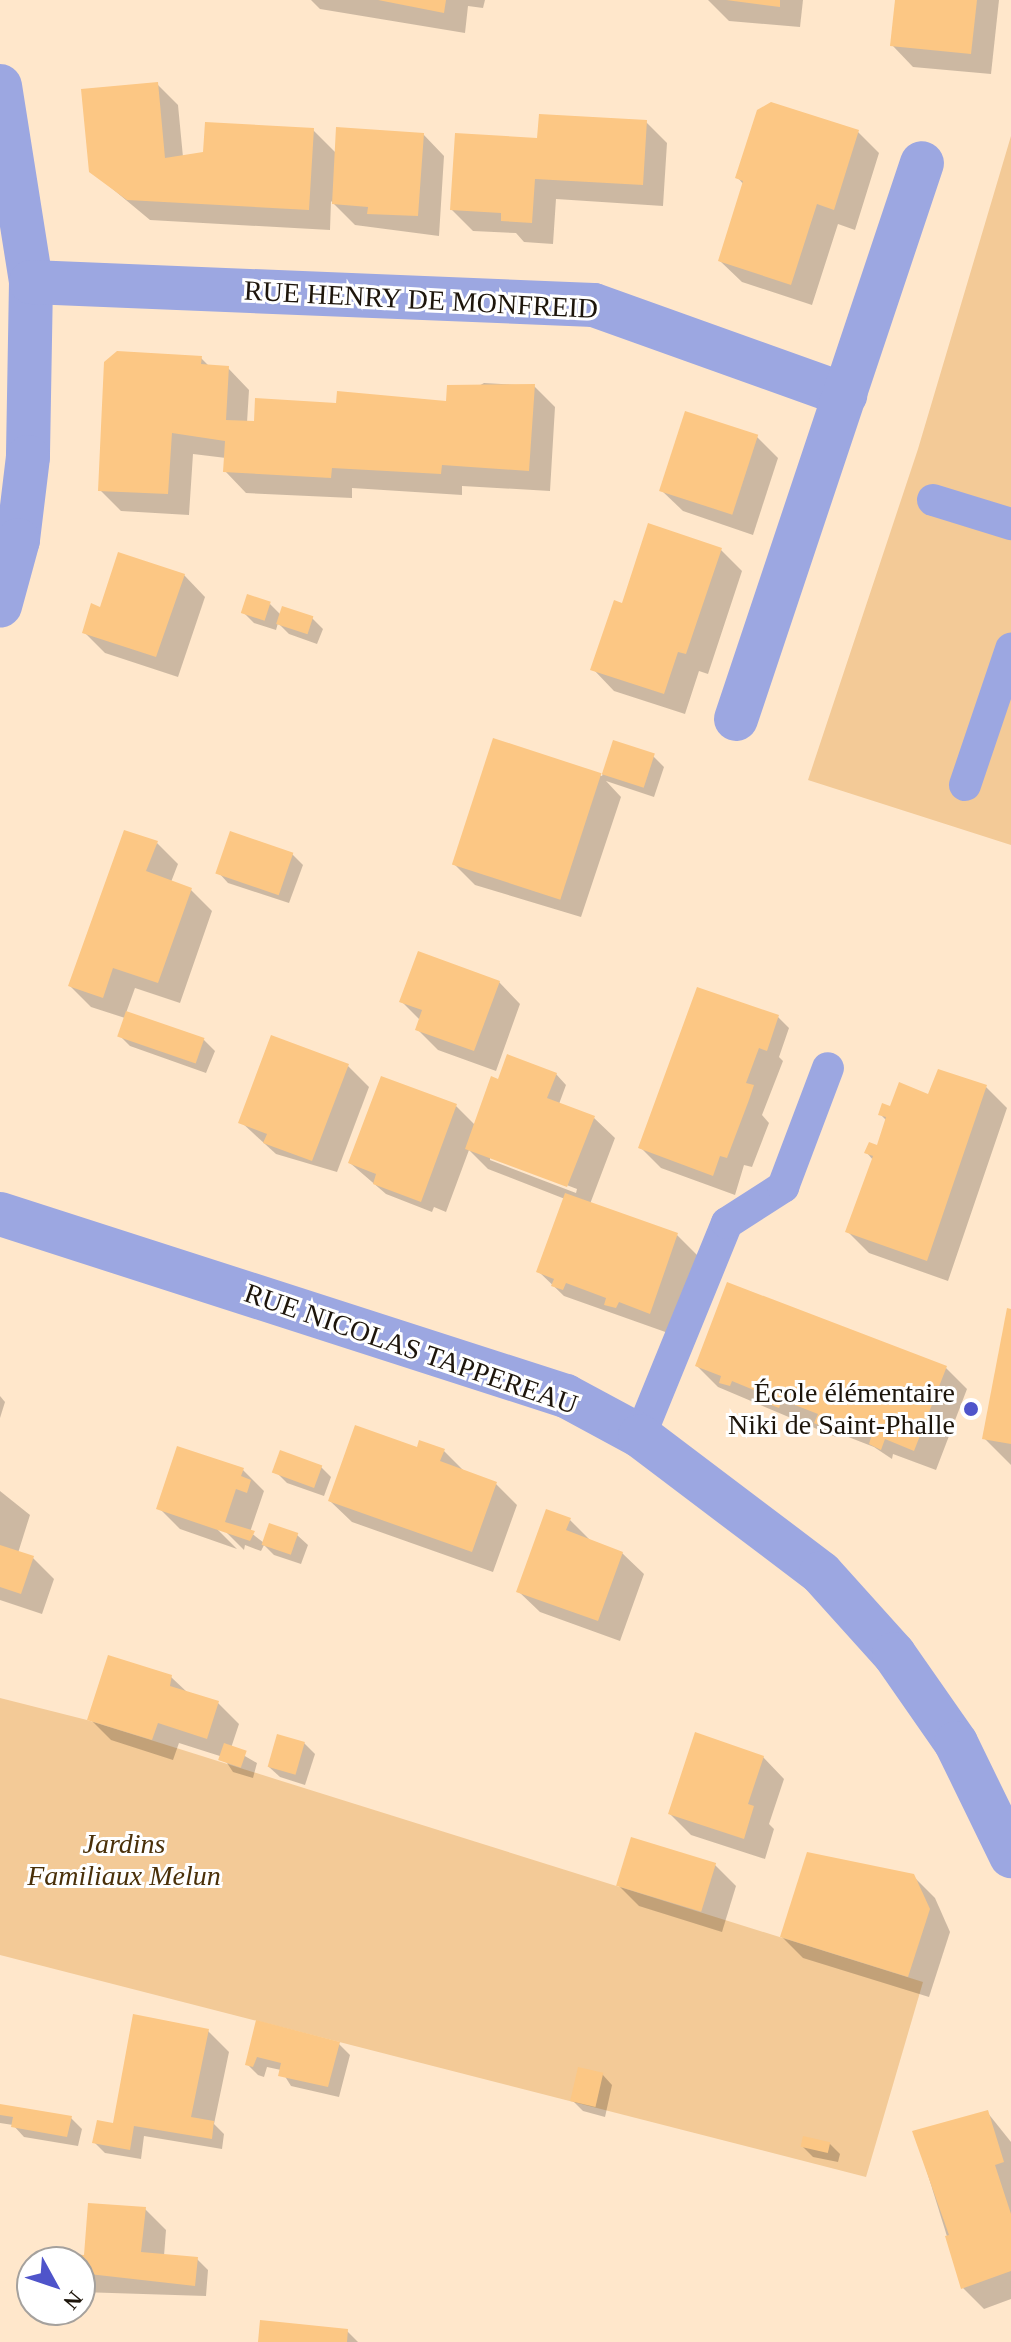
<!DOCTYPE html>
<meta charset="utf-8">
<style>
body{margin:0}
#map{position:relative;width:1011px;height:2342px;overflow:hidden;background:#ffe7cb;font-family:Georgia,serif}
div>[style]{position:absolute}
.green>*{inset:0;background:#f3ca97}
.shadow>*{inset:0;background:#0003}
.building>*{inset:0;background:#fcc784;transform-origin:0 0}
.service>*{height:32px;margin:-16px;padding:0 16px;transform-origin:16px;border-radius:16px;background:#9ca7e1}
.minor>*{height:44px;margin:-22px;padding:0 22px;transform-origin:22px;border-radius:22px;background:#9ca7e1}
.dots>*{width:22px;height:22px;translate:-50% -50%;box-sizing:border-box;border:4px solid #fff;border-radius:50%}
span{translate:-50% -50%;white-space:nowrap;text-align:center;line-height:1.15;-webkit-text-stroke:6px #fff;paint-order:stroke}
.street-label{font-size:28px;color:#1d150b}
.poi-label{font-size:28px;color:#1d150b}
.right{translate:-100% -50%;text-align:right}
.park-label{font-size:28px;color:#4a3009;font-style:italic}
.north{position:absolute;left:16px;top:2246px;width:80px;height:80px;box-sizing:border-box;background:#fff;border:2px solid #a5a19d;border-radius:50%;rotate:130deg;font-size:22px;font-weight:700;line-height:32px;text-align:center;color:#1d150b}
.north::after{content:'';display:block;margin:auto;width:28px;height:36px;background:#4f54ca;clip-path:polygon(50% 0,100% 100%,50% 72%,0 100%)}
</style>
<div id="map">
<div class="green">
<div style="clip-path:polygon(1011px 136px,1011px 845px,808px 780px,918px 449px)"></div>
<div style="clip-path:polygon(0 1698px,87px 1720px,923px 1982px,866px 2177px,0 1955px)"></div>
</div>
<div class="shadow">
<div style="clip-path:polygon(311px 0,485px 0,483px 8px,468px 6px,465px 33px,320px 9px)"></div>
<div style="clip-path:polygon(708px 0,803px 0,800px 27px,729px 21px)"></div>
<div style="clip-path:polygon(897px 0,999px 0,991px 74px,913px 67px,892px 45px)"></div>
<div style="clip-path:polygon(157px 84px,178px 105px,183px 157px,313px 130px,337px 154px,423px 134px,444px 156px,439px 236px,355px 225px,331px 201px,330px 230px,150px 220px,91px 171px)"></div>
<div style="clip-path:polygon(646px 122px,667px 143px,663px 206px,556px 199px,553px 244px,524px 242px,516px 233px,473px 231px,452px 210px,539px 140px)"></div>
<div style="clip-path:polygon(858px 132px,879px 153px,855px 230px,838px 224px,812px 305px,742px 282px,720px 261px,744px 185px,738px 178px)"></div>
<div style="clip-path:polygon(201px 358px,210px 367px,228px 368px,249px 390px,247px 423px,337px 405px,338px 393px,448px 403px,484px 383px,534px 386px,555px 407px,550px 491px,462px 486px,462px 495px,352px 488px,352px 498px,246px 493px,225px 471px,226px 458px,193px 454px,189px 515px,121px 511px,100px 490px)"></div>
<div style="clip-path:polygon(757px 437px,778px 458px,753px 535px,683px 511px,661px 490px)"></div>
<div style="clip-path:polygon(721px 550px,742px 571px,708px 674px,699px 671px,685px 714px,614px 691px,593px 669px,624px 605px)"></div>
<div style="clip-path:polygon(184px 575px,205px 597px,178px 677px,105px 653px,84px 632px,101px 609px)"></div>
<div style="clip-path:polygon(270px 604px,281px 615px,312px 618px,323px 629px,317px 644px,289px 634px,278px 623px,276px 630px,254px 623px,243px 612px)"></div>
<div style="clip-path:polygon(495px 741px,602px 776px,614px 743px,653px 756px,664px 767px,654px 797px,606px 781px,621px 797px,581px 917px,475px 885px,454px 864px)"></div>
<div style="clip-path:polygon(157px 843px,178px 864px,171px 882px,191px 890px,212px 911px,180px 1003px,135px 988px,126px 1013px,204px 1040px,215px 1051px,206px 1073px,130px 1046px,119px 1035px,125px 1018px,91px 1007px,70px 986px)"></div>
<div style="clip-path:polygon(292px 854px,303px 865px,289px 903px,228px 883px,218px 872px)"></div>
<div style="clip-path:polygon(499px 982px,520px 1004px,496px 1071px,438px 1050px,417px 1029px,420px 1020px,402px 1002px)"></div>
<div style="clip-path:polygon(778px 1017px,789px 1028px,779px 1057px,783px 1061px,762px 1115px,769px 1123px,752px 1167px,744px 1165px,735px 1195px,661px 1168px,640px 1147px)"></div>
<div style="clip-path:polygon(348px 1066px,369px 1087px,337px 1172px,276px 1154px,241px 1122px)"></div>
<div style="clip-path:polygon(evenodd,556px 1074px,566px 1085px,559px 1104px,593px 1117px,615px 1138px,590px 1204px,677px 1235px,698px 1256px,671px 1334px,564px 1296px,538px 1271px,565px 1199px,488px 1169px,469px 1150px,446px 1212px,434px 1207px,432px 1212px,386px 1194px,350px 1163px,382px 1078px,456px 1106px,475px 1125px,499px 1081px,556px 1074px,490px 1156px,577px 1189px,576px 1193px,490px 1160px,490px 1156px)"></div>
<div style="clip-path:polygon(986px 1087px,1007px 1108px,948px 1281px,869px 1253px,848px 1232px,873px 1160px,867px 1153px,878px 1148px,887px 1121px,880px 1114px,930px 1096px)"></div>
<div style="clip-path:polygon(1011px 1311px,1011px 1465px,985px 1439px)"></div>
<div style="clip-path:polygon(697px 1366px,946px 1368px,967px 1389px,936px 1470px,893px 1454px,892px 1459px,874px 1447px,838px 1433px,836px 1437px,718px 1387px)"></div>
<div style="clip-path:polygon(0 1396px,5px 1402px,0 1418px)"></div>
<div style="clip-path:polygon(418px 1449px,444px 1451px,465px 1472px,496px 1484px,517px 1505px,493px 1572px,352px 1522px,330px 1501px)"></div>
<div style="clip-path:polygon(321px 1467px,331px 1477px,324px 1496px,287px 1483px,276px 1472px)"></div>
<div style="clip-path:polygon(243px 1470px,264px 1491px,250px 1532px,264px 1543px,297px 1535px,308px 1545px,301px 1564px,274px 1555px,264px 1545px,261px 1551px,245px 1545px,244px 1550px,223px 1529px,217px 1529px,237px 1549px,180px 1529px,159px 1508px)"></div>
<div style="clip-path:polygon(0 1491px,30px 1515px,18px 1553px,33px 1558px,54px 1579px,42px 1614px,0 1600px)"></div>
<div style="clip-path:polygon(570px 1520px,591px 1541px,622px 1553px,644px 1574px,620px 1641px,540px 1612px,518px 1591px)"></div>
<div style="clip-path:polygon(171px 1677px,188px 1693px,218px 1703px,239px 1724px,231px 1748px,257px 1763px,253px 1778px,233px 1772px,223px 1757px,179px 1743px,173px 1760px,111px 1740px,90px 1719px)"></div>
<div style="clip-path:polygon(304px 1743px,315px 1754px,305px 1785px,280px 1777px,269px 1767px)"></div>
<div style="clip-path:polygon(763px 1757px,784px 1779px,769px 1824px,774px 1829px,765px 1859px,691px 1835px,670px 1814px)"></div>
<div style="clip-path:polygon(715px 1865px,736px 1886px,722px 1932px,639px 1906px,618px 1885px)"></div>
<div style="clip-path:polygon(913px 1876px,935px 1898px,950px 1932px,929px 1997px,803px 1958px,782px 1937px)"></div>
<div style="clip-path:polygon(257px 2022px,339px 2044px,350px 2055px,339px 2097px,291px 2086px,281px 2070px,267px 2067px,264px 2077px,258px 2075px,247px 2064px)"></div>
<div style="clip-path:polygon(208px 2031px,229px 2052px,214px 2124px,224px 2134px,222px 2149px,144px 2136px,141px 2159px,105px 2153px,94px 2142px)"></div>
<div style="clip-path:polygon(602px 2074px,612px 2085px,605px 2117px,583px 2111px,572px 2100px)"></div>
<div style="clip-path:polygon(0 2106px,71px 2118px,82px 2129px,78px 2146px,24px 2137px,13px 2125px,0 2123px)"></div>
<div style="clip-path:polygon(987px 2112px,1011px 2142px,1011px 2299px,984px 2309px,963px 2288px,915px 2133px)"></div>
<div style="clip-path:polygon(829px 2143px,840px 2154px,838px 2162px,813px 2157px,802px 2146px)"></div>
<div style="clip-path:polygon(145px 2209px,166px 2230px,164px 2256px,197px 2259px,208px 2270px,206px 2296px,80px 2292px,80px 2262px,55px 2262px,86px 2257px)"></div>
<div style="clip-path:polygon(347px 2331px,358px 2342px,260px 2342px)"></div>
</div>
<div class="building">
<div style="clip-path:polygon(378px 0,446px 0,444px 13px)"></div>
<div style="clip-path:polygon(726px 0,780px 0,780px 7px)"></div>
<div style="clip-path:polygon(895px 0,977px 0,971px 54px,890px 46px)"></div>
<div style="clip-path:polygon(158px 82px,165px 158px,203px 152px,205px 122px,314px 128px,309px 210px,127px 200px,89px 172px,81px 89px)"></div>
<div style="clip-path:polygon(771px 102px,859px 130px,834px 210px,817px 204px,791px 285px,718px 261px,743px 181px,735px 178px,757px 110px)"></div>
<div style="clip-path:polygon(539px 114px,647px 120px,643px 185px,535px 179px,532px 223px,501px 221px,501px 213px,450px 210px,455px 133px,537px 138px)"></div>
<div style="clip-path:polygon(336px 127px,424px 133px,418px 216px,367px 214px,368px 207px,332px 204px)"></div>
<div style="clip-path:polygon(117px 351px,202px 356px,201px 364px,229px 366px,226px 420px,254px 421px,255px 398px,336px 403px,337px 391px,446px 401px,447px 385px,535px 384px,529px 471px,442px 465px,441px 474px,332px 468px,331px 478px,223px 472px,225px 441px,172px 433px,168px 494px,98px 491px,104px 362px)"></div>
<div style="left:685px;top:411px;width:77px;height:84px;rotate:18deg"></div>
<div style="clip-path:polygon(648px 523px,722px 548px,686px 654px,678px 652px,664px 694px,590px 670px,614px 600px,622px 603px)"></div>
<div style="clip-path:polygon(118px 552px,185px 574px,156px 657px,82px 633px,91px 603px,100px 607px)"></div>
<div style="left:247px;top:594px;width:25px;height:20px;rotate:18deg"></div>
<div style="left:282px;top:606px;width:33px;height:19px;rotate:18deg"></div>
<div style="left:493px;top:738px;width:114px;height:133px;rotate:18deg"></div>
<div style="left:613px;top:740px;width:44px;height:36px;rotate:18deg"></div>
<div style="clip-path:polygon(124px 830px,158px 841px,146px 871px,192px 888px,158px 983px,113px 968px,103px 998px,68px 986px)"></div>
<div style="left:230px;top:831px;width:67px;height:45px;rotate:19deg"></div>
<div style="clip-path:polygon(418px 951px,500px 981px,474px 1051px,415px 1030px,422px 1010px,399px 1002px)"></div>
<div style="clip-path:polygon(697px 987px,779px 1015px,767px 1051px,759px 1048px,746px 1083px,754px 1085px,749px 1100px,727px 1158px,720px 1156px,713px 1176px,638px 1148px)"></div>
<div style="left:126px;top:1011px;width:83px;height:27px;rotate:19deg"></div>
<div style="clip-path:polygon(271px 1035px,349px 1064px,312px 1161px,263px 1143px,267px 1134px,238px 1123px)"></div>
<div style="clip-path:polygon(507px 1054px,557px 1073px,547px 1098px,595px 1116px,567px 1187px,465px 1149px,491px 1076px,498px 1079px)"></div>
<div style="clip-path:polygon(938px 1069px,987px 1085px,927px 1261px,845px 1232px,873px 1156px,864px 1153px,869px 1142px,877px 1145px,886px 1117px,878px 1115px,882px 1103px,890px 1106px,899px 1082px,928px 1094px)"></div>
<div style="clip-path:polygon(381px 1076px,457px 1104px,421px 1202px,373px 1184px,376px 1174px,348px 1163px)"></div>
<div style="clip-path:polygon(565px 1193px,678px 1233px,650px 1314px,619px 1302px,616px 1308px,604px 1305px,606px 1298px,566px 1283px,563px 1290px,551px 1286px,554px 1279px,536px 1272px)"></div>
<div style="clip-path:polygon(727px 1282px,947px 1366px,914px 1451px,885px 1439px,881px 1450px,869px 1444px,872px 1434px,829px 1419px,825px 1428px,814px 1423px,818px 1414px,782px 1400px,779px 1408px,769px 1404px,771px 1397px,732px 1381px,730px 1386px,719px 1383px,721px 1376px,695px 1366px)"></div>
<div style="clip-path:polygon(1007px 1308px,1011px 1309px,1011px 1444px,982px 1439px)"></div>
<div style="clip-path:polygon(355px 1425px,417px 1447px,419px 1440px,445px 1449px,440px 1461px,497px 1482px,472px 1552px,328px 1501px)"></div>
<div style="clip-path:polygon(177px 1446px,244px 1468px,241px 1476px,251px 1480px,247px 1493px,236px 1489px,225px 1522px,255px 1531px,250px 1541px,156px 1509px)"></div>
<div style="left:280px;top:1450px;width:45px;height:24px;rotate:20deg"></div>
<div style="clip-path:polygon(546px 1509px,571px 1518px,566px 1530px,623px 1552px,598px 1621px,516px 1592px)"></div>
<div style="left:269px;top:1523px;width:31px;height:23px;rotate:19deg"></div>
<div style="clip-path:polygon(0 1545px,34px 1556px,21px 1594px,0 1587px)"></div>
<div style="clip-path:polygon(108px 1655px,172px 1675px,170px 1686px,219px 1701px,207px 1739px,158px 1723px,152px 1740px,87px 1720px)"></div>
<div style="clip-path:polygon(695px 1732px,764px 1756px,748px 1804px,754px 1806px,744px 1839px,668px 1814px)"></div>
<div style="left:277px;top:1734px;width:29px;height:34px;rotate:16deg"></div>
<div style="left:224px;top:1743px;width:24px;height:18px;rotate:19deg"></div>
<div style="left:631px;top:1837px;width:89px;height:51px;rotate:17deg"></div>
<div style="clip-path:polygon(807px 1852px,914px 1874px,930px 1909px,908px 1977px,780px 1937px)"></div>
<div style="clip-path:polygon(133px 2014px,209px 2029px,191px 2117px,214px 2121px,212px 2139px,134px 2126px,130px 2150px,92px 2143px,97px 2120px,113px 2123px)"></div>
<div style="clip-path:polygon(256px 2020px,340px 2042px,328px 2087px,278px 2076px,281px 2063px,257px 2057px,253px 2067px,245px 2065px)"></div>
<div style="left:578px;top:2067px;width:26px;height:35px;rotate:13deg"></div>
<div style="clip-path:polygon(0 2104px,72px 2116px,67px 2137px,11px 2127px,13px 2117px,0 2115px)"></div>
<div style="clip-path:polygon(988px 2110px,1004px 2162px,995px 2165px,1011px 2214px,1011px 2271px,961px 2289px,945px 2236px,949px 2235px,912px 2131px)"></div>
<div style="left:803px;top:2136px;width:28px;height:11px;rotate:13deg"></div>
<div style="clip-path:polygon(88px 2203px,146px 2207px,141px 2252px,198px 2257px,195px 2286px,80px 2273px,80px 2262px,53px 2262px,54px 2253px,84px 2255px)"></div>
<div style="clip-path:polygon(260px 2320px,348px 2329px,347px 2342px,258px 2342px)"></div>
</div>
<div class="service">
<div style="left:933px;top:500px;width:82px;rotate:17.1deg"></div>
<div style="left:965px;top:785px;width:144px;rotate:-71.3deg"></div>
<div style="left:640px;top:1436px;width:230px;rotate:-67.8deg"></div>
<div style="left:727px;top:1223px;width:67px;rotate:-32.7deg"></div>
<div style="left:783px;top:1187px;width:127px;rotate:-69.3deg"></div>
</div>
<div class="minor">
<div style="left:0;top:86px;width:198px;rotate:81deg"></div>
<div style="left:31px;top:282px;width:175px;rotate:91deg"></div>
<div style="left:28px;top:457px;width:84px;rotate:96.9deg"></div>
<div style="left:18px;top:540px;width:68px;rotate:105.3deg"></div>
<div style="left:31px;top:282px;width:563px;rotate:2.34deg"></div>
<div style="left:594px;top:305px;width:267px;rotate:19.7deg"></div>
<div style="left:736px;top:719px;width:586px;rotate:-71.5deg"></div>
<div style="left:0;top:1214px;width:595px;rotate:17.83deg"></div>
<div style="left:566px;top:1396px;width:84px;rotate:28.4deg"></div>
<div style="left:640px;top:1436px;width:227px;rotate:37.1deg"></div>
<div style="left:821px;top:1573px;width:109px;rotate:48deg"></div>
<div style="left:894px;top:1654px;width:108px;rotate:55.1deg"></div>
<div style="left:956px;top:1743px;width:126px;rotate:64deg"></div>
</div>
<div class="dots">
<div style="left:971px;top:1409px;background:#4f54ca"></div>
</div>
<div class="street-label">
<span style="left:421px;top:300px;rotate:3deg">RUE HENRY DE MONFREID</span>
<span style="left:411px;top:1349px;rotate:19deg">RUE NICOLAS TAPPEREAU</span>
</div>
<div class="poi-label">
<span class="right" style="left:955px;top:1409px">École élémentaire<br>Niki de Saint-Phalle</span>
</div>
<div class="park-label">
<span style="left:124px;top:1860px">Jardins<br>Familiaux Melun</span>
</div>
<div class="north">N</div>
</div>
